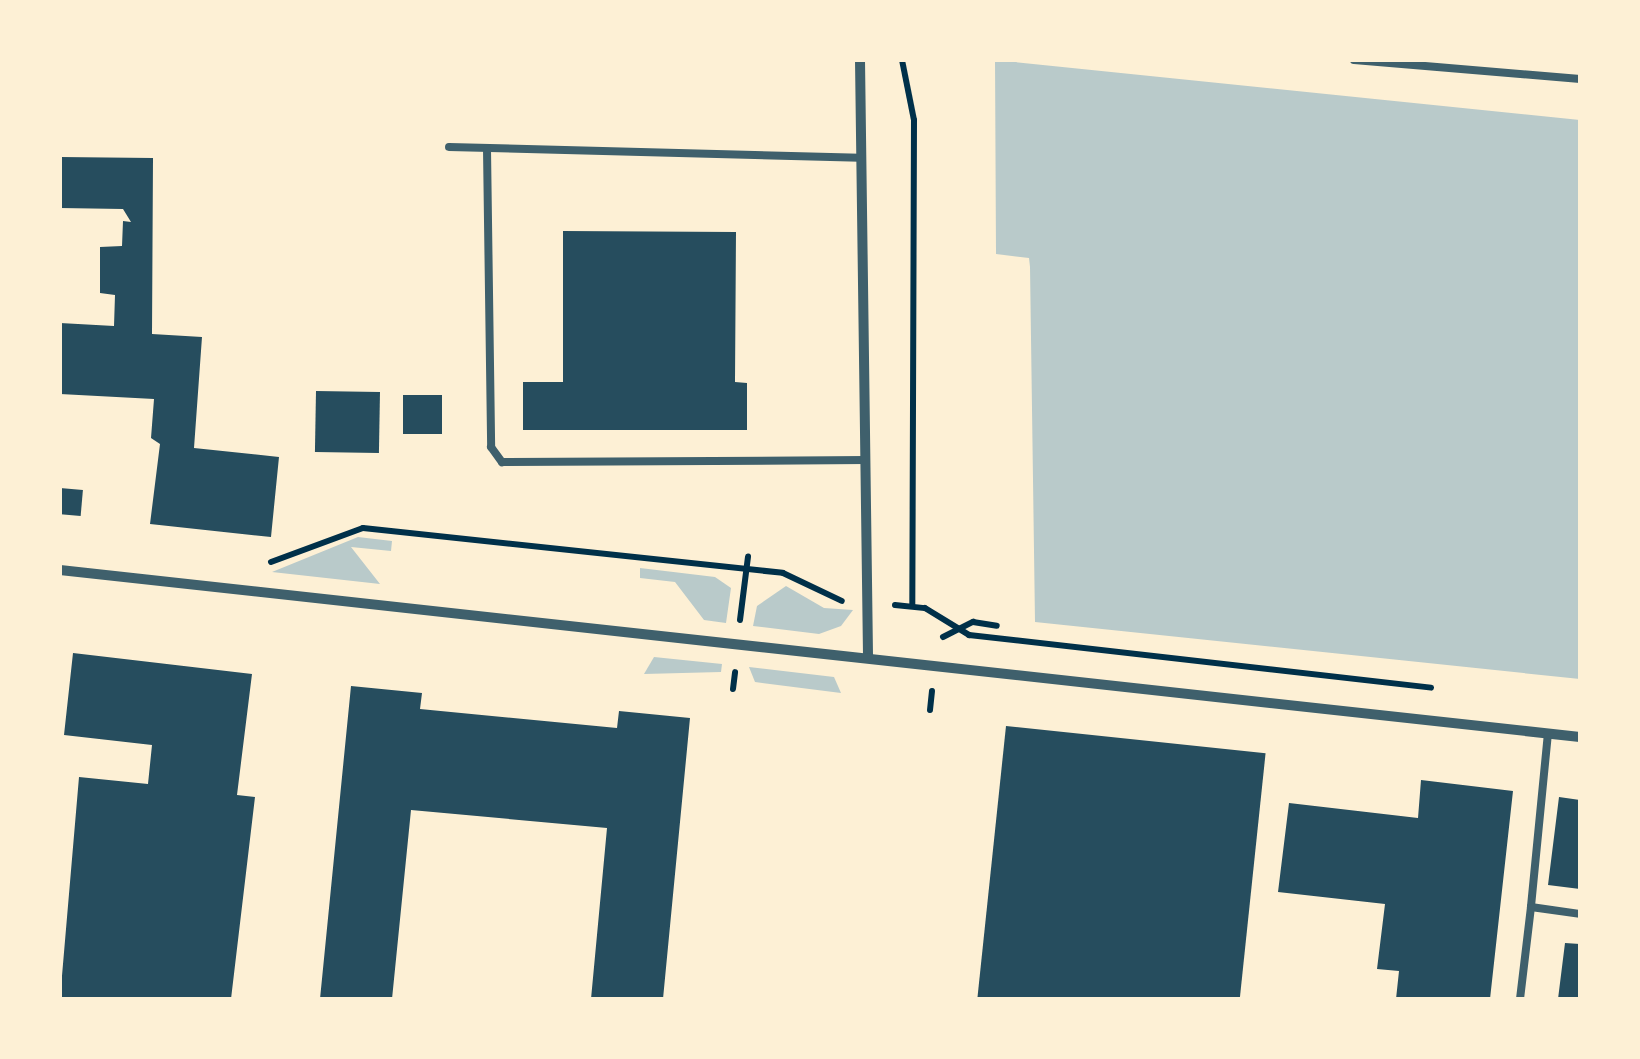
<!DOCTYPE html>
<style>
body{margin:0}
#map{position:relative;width:1640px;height:1059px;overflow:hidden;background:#fdf0d5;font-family:"Titillium Web",sans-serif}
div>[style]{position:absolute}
.green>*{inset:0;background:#b9caca}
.building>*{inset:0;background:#264d5e;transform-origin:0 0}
.path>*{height:6px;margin:-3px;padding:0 3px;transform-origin:3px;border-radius:3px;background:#003049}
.service>*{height:8px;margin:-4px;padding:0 4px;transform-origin:4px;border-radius:4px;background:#3f606c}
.minor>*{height:10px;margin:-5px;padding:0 5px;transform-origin:5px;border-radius:5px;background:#3f606c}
span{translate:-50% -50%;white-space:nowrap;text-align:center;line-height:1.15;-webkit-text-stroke:8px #fdf0d5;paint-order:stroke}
.frame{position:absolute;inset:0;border:62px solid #fdf0d5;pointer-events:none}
</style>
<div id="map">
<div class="green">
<div style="clip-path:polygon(995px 60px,1580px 120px,1580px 679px,1035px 622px,1030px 267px,1029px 258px,996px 254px)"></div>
<div style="clip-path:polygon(358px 537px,392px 541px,391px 551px,351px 547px,380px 584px,272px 572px)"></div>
<div style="clip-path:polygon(640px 568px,715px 577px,731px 588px,726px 623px,704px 620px,675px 582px,640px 578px)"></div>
<div style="clip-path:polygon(786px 586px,824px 608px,853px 610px,841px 626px,819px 634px,753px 626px,757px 606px)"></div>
<div style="clip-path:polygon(654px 657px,722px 664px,721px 672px,644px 674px)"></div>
<div style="clip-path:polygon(749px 667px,834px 677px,841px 693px,755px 682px)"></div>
</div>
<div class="building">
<div style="clip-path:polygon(60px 157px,153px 158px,152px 334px,202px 337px,194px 448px,279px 457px,271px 537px,150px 524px,160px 444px,151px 438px,154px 399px,60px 394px,60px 323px,114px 326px,115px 295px,100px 293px,100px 247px,122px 246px,123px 221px,131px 222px,123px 209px,60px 208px)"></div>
<div style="clip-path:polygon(563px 231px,736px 232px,735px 382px,747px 383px,747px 430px,523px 430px,523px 382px,563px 382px)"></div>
<div style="left:316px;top:391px;width:64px;height:61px;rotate:1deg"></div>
<div style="left:403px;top:395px;width:39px;height:39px"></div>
<div style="left:60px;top:488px;width:23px;height:26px;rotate:5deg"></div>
<div style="clip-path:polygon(73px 653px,252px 674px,237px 795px,255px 797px,231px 999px,60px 999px,79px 777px,148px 784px,152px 745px,64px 735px)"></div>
<div style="clip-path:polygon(351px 686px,422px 693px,420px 709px,617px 728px,619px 711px,690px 718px,663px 999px,591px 999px,607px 828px,411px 810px,392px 999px,320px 999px)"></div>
<div style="left:1006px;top:726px;width:261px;height:275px;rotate:6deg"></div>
<div style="clip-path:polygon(1421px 780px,1513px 791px,1490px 999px,1396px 999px,1399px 971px,1377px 969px,1385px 904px,1278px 892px,1289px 803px,1418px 818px)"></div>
<div style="clip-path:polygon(1559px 797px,1580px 800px,1580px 889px,1548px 885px)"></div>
<div style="clip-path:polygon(1565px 943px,1580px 944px,1580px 999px,1558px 999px)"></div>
</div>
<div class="path">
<div style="left:902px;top:60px;width:61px;rotate:78.7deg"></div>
<div style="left:914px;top:120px;width:485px;rotate:90.2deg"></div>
<div style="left:271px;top:562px;width:98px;rotate:-20.3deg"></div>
<div style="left:363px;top:528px;width:422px;rotate:6.1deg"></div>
<div style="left:783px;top:573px;width:65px;rotate:25.4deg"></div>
<div style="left:895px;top:605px;width:30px;rotate:6deg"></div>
<div style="left:925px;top:608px;width:52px;rotate:31.5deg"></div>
<div style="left:969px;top:635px;width:465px;rotate:6.5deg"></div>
<div style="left:740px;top:620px;width:64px;rotate:-82.8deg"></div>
<div style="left:943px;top:637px;width:34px;rotate:-27deg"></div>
<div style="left:973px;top:622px;width:24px;rotate:9deg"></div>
<div style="left:733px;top:689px;width:17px;rotate:-83deg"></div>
<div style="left:930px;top:710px;width:19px;rotate:-84deg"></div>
</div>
<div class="service">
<div style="left:1354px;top:60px;width:227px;rotate:4.8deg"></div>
<div style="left:449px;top:147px;width:411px;rotate:1.5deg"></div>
<div style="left:487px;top:149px;width:298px;rotate:89.2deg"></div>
<div style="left:491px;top:447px;width:19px;rotate:54deg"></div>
<div style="left:502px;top:462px;width:364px;rotate:-0.3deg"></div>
<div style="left:1548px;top:733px;width:175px;rotate:95.6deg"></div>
<div style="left:1531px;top:907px;width:49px;rotate:8.1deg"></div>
<div style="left:1520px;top:999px;width:93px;rotate:-83.2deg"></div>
</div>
<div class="minor">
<div style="left:860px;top:60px;width:598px;rotate:89.23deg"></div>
<div style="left:60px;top:570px;width:1529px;rotate:6.27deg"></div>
</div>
<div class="frame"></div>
</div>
